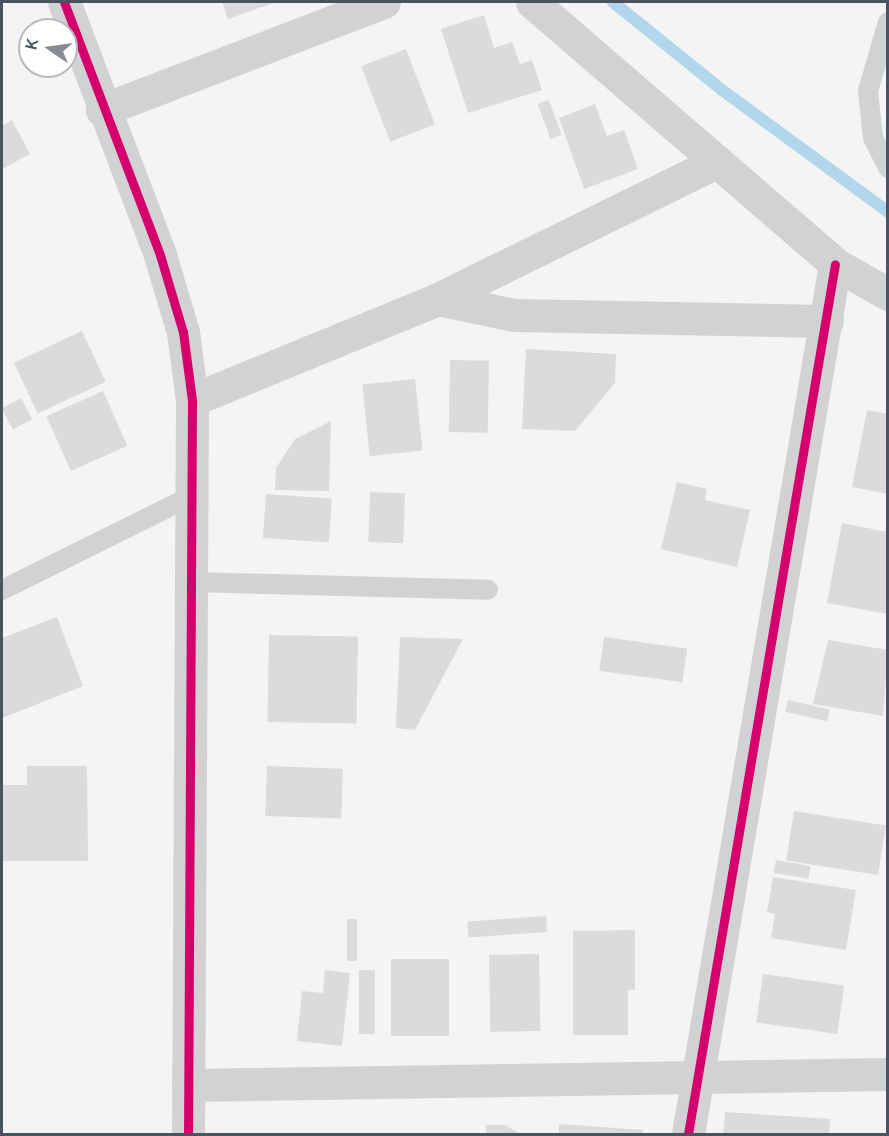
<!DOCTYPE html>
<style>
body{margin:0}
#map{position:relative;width:889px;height:1136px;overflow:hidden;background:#f4f4f4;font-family:Raleway,sans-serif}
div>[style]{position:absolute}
.stream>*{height:12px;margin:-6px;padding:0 6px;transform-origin:6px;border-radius:6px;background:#b2d6eb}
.building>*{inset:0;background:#dbdbdd;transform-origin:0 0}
.service>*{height:20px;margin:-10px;padding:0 10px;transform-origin:10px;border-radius:10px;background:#d0d2d4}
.minor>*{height:33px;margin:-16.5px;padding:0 16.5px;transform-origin:16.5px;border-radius:16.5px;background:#d0d2d4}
.tertiary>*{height:33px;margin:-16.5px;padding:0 16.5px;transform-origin:16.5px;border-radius:16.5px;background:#d0d2d4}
.cycleway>*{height:9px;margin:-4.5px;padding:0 4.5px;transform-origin:4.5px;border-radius:4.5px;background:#d6006c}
span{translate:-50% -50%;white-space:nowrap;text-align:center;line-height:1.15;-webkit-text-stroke:4.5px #fff;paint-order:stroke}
.frame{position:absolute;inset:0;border:3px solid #4b535f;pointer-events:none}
.north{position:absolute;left:18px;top:18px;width:60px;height:60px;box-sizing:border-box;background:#fff;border:2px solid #b7babf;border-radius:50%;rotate:283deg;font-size:16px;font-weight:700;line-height:24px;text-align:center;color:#4b535f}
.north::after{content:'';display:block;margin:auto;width:21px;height:27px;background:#868b93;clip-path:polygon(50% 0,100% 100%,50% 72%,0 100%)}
</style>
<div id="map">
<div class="stream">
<div style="left:613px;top:2px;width:140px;rotate:38.9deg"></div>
<div style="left:722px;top:90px;width:206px;rotate:36.3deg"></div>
</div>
<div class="building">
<div style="clip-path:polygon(222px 2px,276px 2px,228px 19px)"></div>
<div style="clip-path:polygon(484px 15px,494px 48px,512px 42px,520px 64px,532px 60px,542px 90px,468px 113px,441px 29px)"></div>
<div style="left:406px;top:49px;width:81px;height:48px;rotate:69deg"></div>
<div style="left:549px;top:100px;width:37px;height:12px;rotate:70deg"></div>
<div style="clip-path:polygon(595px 104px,607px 136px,624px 130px,638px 169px,584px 189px,559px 118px)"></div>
<div style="clip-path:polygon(12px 120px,30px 154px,2px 169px,2px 126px)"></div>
<div style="left:82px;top:331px;width:56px;height:75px;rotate:65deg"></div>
<div style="clip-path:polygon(526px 349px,616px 354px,615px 383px,575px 431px,522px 429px)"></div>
<div style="left:450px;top:360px;width:39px;height:72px;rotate:1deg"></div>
<div style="left:415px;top:379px;width:72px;height:53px;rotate:84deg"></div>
<div style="left:103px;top:391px;width:60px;height:62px;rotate:66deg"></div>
<div style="left:21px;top:398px;width:24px;height:22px;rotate:62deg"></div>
<div style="clip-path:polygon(867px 410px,888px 414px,888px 494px,852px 487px)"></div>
<div style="clip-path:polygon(331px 421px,329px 491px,275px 490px,276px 468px,295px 439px)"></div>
<div style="clip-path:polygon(677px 482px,707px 489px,705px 500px,750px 510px,737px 567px,661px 549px)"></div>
<div style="left:370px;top:492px;width:35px;height:50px;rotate:2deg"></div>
<div style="left:266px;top:494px;width:66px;height:44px;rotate:4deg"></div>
<div style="clip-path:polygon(842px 523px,888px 532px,888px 614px,827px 603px)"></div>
<div style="clip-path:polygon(57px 617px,83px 686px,2px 718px,2px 638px)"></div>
<div style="left:269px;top:635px;width:89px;height:87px;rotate:1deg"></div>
<div style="clip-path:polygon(400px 637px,463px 639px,415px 730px,396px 728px)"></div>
<div style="left:604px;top:637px;width:84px;height:34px;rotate:8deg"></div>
<div style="clip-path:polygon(828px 640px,888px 650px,883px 716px,813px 704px)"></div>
<div style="left:788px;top:700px;width:43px;height:12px;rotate:13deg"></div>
<div style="clip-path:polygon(27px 766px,87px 766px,88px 861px,2px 861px,2px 785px,27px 785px)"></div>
<div style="left:267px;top:766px;width:76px;height:50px;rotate:2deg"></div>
<div style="left:794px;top:811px;width:93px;height:50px;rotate:9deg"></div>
<div style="left:776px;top:860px;width:35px;height:13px;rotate:10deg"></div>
<div style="clip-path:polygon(773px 877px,856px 890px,846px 950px,771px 938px,775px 914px,767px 912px)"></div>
<div style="left:546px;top:916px;width:16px;height:79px;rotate:86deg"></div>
<div style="left:347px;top:919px;width:10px;height:42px"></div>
<div style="clip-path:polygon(635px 930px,635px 990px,628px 990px,628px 1035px,573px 1035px,573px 931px)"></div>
<div style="left:539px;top:954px;width:77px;height:50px;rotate:89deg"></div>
<div style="left:449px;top:959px;width:77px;height:58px;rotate:90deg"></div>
<div style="clip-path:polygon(325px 970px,350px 973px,342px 1046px,297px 1041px,302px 991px,323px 993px)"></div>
<div style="left:359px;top:970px;width:16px;height:64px"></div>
<div style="left:763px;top:974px;width:82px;height:49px;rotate:8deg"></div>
<div style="clip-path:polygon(725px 1112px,830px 1119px,829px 1134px,723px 1134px)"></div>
<div style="clip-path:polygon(559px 1124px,643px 1130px,643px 1134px,559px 1134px)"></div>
<div style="clip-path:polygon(486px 1125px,505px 1125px,520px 1134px,486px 1134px)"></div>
</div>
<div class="service">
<div style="left:888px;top:22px;width:72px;rotate:106.2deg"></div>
<div style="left:868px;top:91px;width:47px;rotate:83.9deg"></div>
<div style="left:873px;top:138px;width:34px;rotate:63deg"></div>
<div style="left:192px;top:582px;width:296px;rotate:1.5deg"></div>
<div style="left:2px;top:590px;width:213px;rotate:-26.4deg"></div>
</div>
<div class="minor">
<div style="left:532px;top:2px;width:401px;rotate:40.8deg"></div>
<div style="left:835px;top:264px;width:61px;rotate:29.5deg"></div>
<div style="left:102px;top:110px;width:302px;rotate:-21deg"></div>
<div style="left:438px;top:299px;width:78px;rotate:11.9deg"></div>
<div style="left:514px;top:315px;width:313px;rotate:1.1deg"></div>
<div style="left:192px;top:400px;width:266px;rotate:-22.3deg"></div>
<div style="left:438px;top:299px;width:311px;rotate:-26.2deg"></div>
<div style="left:188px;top:1085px;width:700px;rotate:-0.9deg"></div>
<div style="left:688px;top:1134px;width:882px;rotate:-80.41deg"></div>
</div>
<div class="tertiary">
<div style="left:64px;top:2px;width:271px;rotate:69.2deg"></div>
<div style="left:160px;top:255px;width:80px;rotate:73.4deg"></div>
<div style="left:183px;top:332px;width:69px;rotate:82.5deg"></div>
<div style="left:192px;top:400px;width:734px;rotate:90.31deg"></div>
</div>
<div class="cycleway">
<div style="left:64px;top:2px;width:271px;rotate:69.2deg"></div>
<div style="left:160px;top:255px;width:80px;rotate:73.4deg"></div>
<div style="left:183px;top:332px;width:69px;rotate:82.5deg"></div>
<div style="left:192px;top:400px;width:734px;rotate:90.31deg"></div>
<div style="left:688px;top:1134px;width:882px;rotate:-80.41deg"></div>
</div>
<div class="frame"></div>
<div class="north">K</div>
</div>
